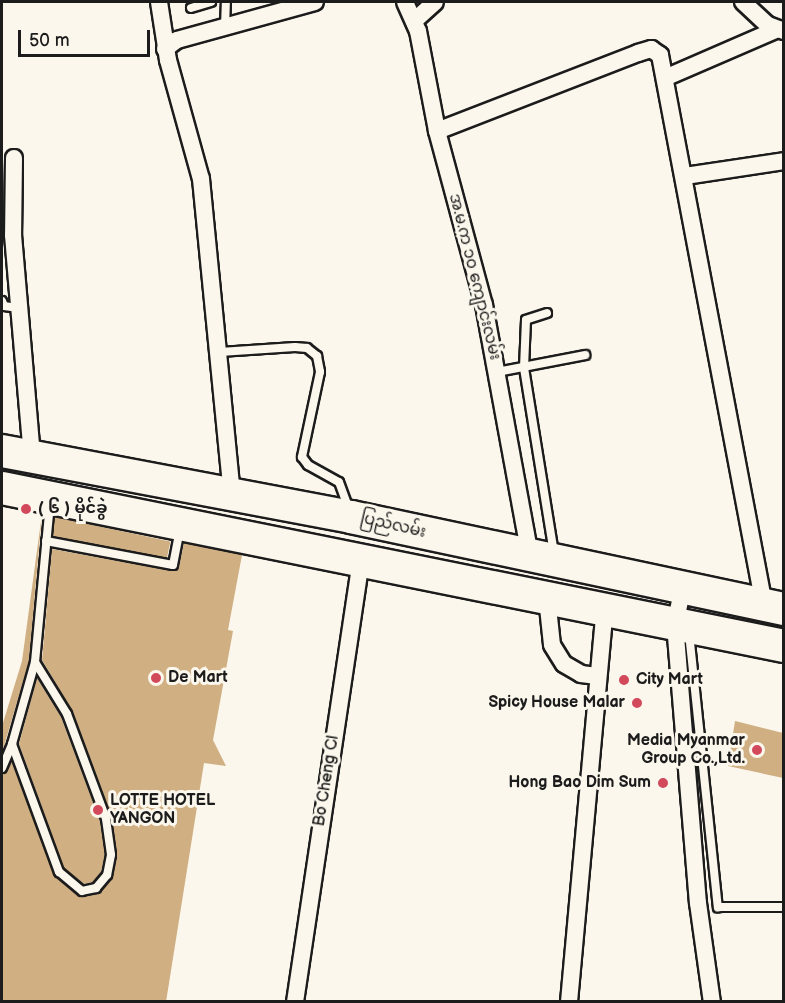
<!DOCTYPE html>
<meta charset="utf-8">
<style>
body{margin:0}
#map{position:relative;width:785px;height:1003px;overflow:hidden;background:#fbf7ec;font-family:"Balsamiq Sans","Noto Sans Myanmar",sans-serif}
div>[style]{position:absolute}
.building>*{inset:0;background:#d0af83;transform-origin:0 0}
.roads{filter:drop-shadow(2px 0 #1c1c1c) drop-shadow(-2px 0 #1c1c1c) drop-shadow(0 2px #1c1c1c) drop-shadow(0 -2px #1c1c1c)}
.lane>*{height:8px;margin:-4px;padding:0 4px;transform-origin:4px;border-radius:4px;background:#fbf7ec}
.street>*{height:16px;margin:-8px;padding:0 8px;transform-origin:8px;border-radius:8px;background:#fbf7ec}
.highway>*{height:32px;margin:-16px;padding:0 16px;transform-origin:16px;border-radius:16px;background:#fbf7ec}
.dots>*{width:16px;height:16px;translate:-50% -50%;box-sizing:border-box;border:3px solid #fbf7ec;border-radius:50%}
span{translate:-50% -50%;white-space:nowrap;text-align:center;line-height:1.15;-webkit-text-stroke:6px #fbf7ec;paint-order:stroke}
.street-label{font-size:16px;color:#1c1c1c}
.poi-label{font-size:16px;color:#1c1c1c;font-weight:700}
.left{translate:0 -50%;text-align:left}
.right{translate:-100% -50%;text-align:right}
.frame{position:absolute;inset:0;border:3px solid #1c1c1c;pointer-events:none}
.scale{position:absolute;left:18px;top:30px;width:132px;height:27px;box-sizing:border-box;border:3px solid #1c1c1c;border-top:0;padding-left:8px;font-size:18px;line-height:21px;white-space:nowrap;color:#1c1c1c;-webkit-text-stroke:4px #fbf7ec;paint-order:stroke}
</style>
<div id="map">
<div class="building">
<div style="clip-path:polygon(42px 514px,29px 661px,2px 753px,2px 726px,22px 661px)"></div>
<div style="left:55px;top:517px;width:118px;height:19px;rotate:12deg"></div>
<div style="clip-path:polygon(184px 543px,242px 555px,228px 630px,233px 631px,213px 740px,226px 766px,204px 763px,166px 1002px,2px 1002px,2px 774px,12px 761px,55px 877px,80px 897px,97px 894px,112px 879px,117px 856px,112px 817px,73px 712px,42px 660px,52px 549px,172px 571px,179px 567px)"></div>
<div style="clip-path:polygon(37px 678px,61px 717px,100px 821px,105px 855px,101px 872px,93px 882px,84px 884px,64px 868px,19px 744px)"></div>
<div style="clip-path:polygon(735px 721px,783px 733px,783px 778px,728px 766px)"></div>
</div>
<div class="roads">
<div class="lane">
<div style="left:191px;top:8px;width:21px;rotate:-17deg"></div>
<div style="left:225px;top:27px;width:25px;rotate:-88deg"></div>
<div style="left:2px;top:301px;width:5px;rotate:68deg"></div>
<div style="left:4px;top:306px;width:15px;rotate:8deg"></div>
<div style="left:547px;top:313px;width:22px;rotate:162deg"></div>
<div style="left:526px;top:320px;width:48px;rotate:92.4deg"></div>
<div style="left:524px;top:368px;width:187px;rotate:80.8deg"></div>
<div style="left:220px;top:352px;width:75px;rotate:-3.8deg"></div>
<div style="left:295px;top:347px;width:12px;rotate:5deg"></div>
<div style="left:307px;top:348px;width:13px;rotate:39deg"></div>
<div style="left:317px;top:356px;width:16px;rotate:79deg"></div>
<div style="left:320px;top:372px;width:87px;rotate:102deg"></div>
<div style="left:302px;top:457px;width:10px;rotate:53deg"></div>
<div style="left:308px;top:465px;width:35px;rotate:29deg"></div>
<div style="left:339px;top:482px;width:30px;rotate:70deg"></div>
<div style="left:497px;top:372px;width:90px;rotate:-10.9deg"></div>
<div style="left:46px;top:541px;width:129px;rotate:10.7deg"></div>
<div style="left:173px;top:565px;width:38px;rotate:-79deg"></div>
<div style="left:689px;top:633px;width:276px;rotate:84deg"></div>
<div style="left:718px;top:907px;width:66px"></div>
<div style="left:35px;top:662px;width:61px;rotate:58.4deg"></div>
<div style="left:67px;top:714px;width:112px;rotate:69.6deg"></div>
<div style="left:106px;top:819px;width:36px;rotate:82deg"></div>
<div style="left:111px;top:855px;width:20px;rotate:101deg"></div>
<div style="left:107px;top:875px;width:17px;rotate:130deg"></div>
<div style="left:96px;top:888px;width:14px;rotate:168deg"></div>
<div style="left:82px;top:891px;width:30px;rotate:-140deg"></div>
<div style="left:59px;top:872px;width:136px;rotate:-110.2deg"></div>
<div style="left:12px;top:744px;width:85px;rotate:-74.3deg"></div>
<div style="left:35px;top:662px;width:160px;rotate:-84.6deg"></div>
<div style="left:2px;top:768px;width:26px;rotate:-67deg"></div>
</div>
<div class="street">
<div style="left:159px;top:2px;width:59px;rotate:81.2deg"></div>
<div style="left:168px;top:60px;width:123px;rotate:74.5deg"></div>
<div style="left:201px;top:179px;width:318px;rotate:84.4deg"></div>
<div style="left:405px;top:2px;width:32px;rotate:66deg"></div>
<div style="left:418px;top:31px;width:102px;rotate:79.2deg"></div>
<div style="left:437px;top:131px;width:180px;rotate:74.9deg"></div>
<div style="left:484px;top:305px;width:255px;rotate:79.6deg"></div>
<div style="left:743px;top:2px;width:34px;rotate:43deg"></div>
<div style="left:768px;top:25px;width:17px;rotate:21deg"></div>
<div style="left:414px;top:21px;width:28px;rotate:-42deg"></div>
<div style="left:165px;top:49px;width:15px;rotate:-37deg"></div>
<div style="left:177px;top:40px;width:143px;rotate:-15.4deg"></div>
<div style="left:667px;top:77px;width:121px;rotate:-23.4deg"></div>
<div style="left:437px;top:131px;width:216px;rotate:-21.2deg"></div>
<div style="left:638px;top:53px;width:14px;rotate:-17deg"></div>
<div style="left:651px;top:49px;width:11px;rotate:34deg"></div>
<div style="left:660px;top:55px;width:560px;rotate:79.29deg"></div>
<div style="left:14px;top:158px;width:77px;rotate:90.7deg"></div>
<div style="left:13px;top:235px;width:223px;rotate:85.1deg"></div>
<div style="left:685px;top:176px;width:100px;rotate:-8.6deg"></div>
<div style="left:683px;top:587px;width:38px;rotate:102deg"></div>
<div style="left:675px;top:624px;width:280px;rotate:85.3deg"></div>
<div style="left:698px;top:903px;width:100px;rotate:82deg"></div>
<div style="left:547px;top:598px;width:47px;rotate:83.9deg"></div>
<div style="left:552px;top:645px;width:22px;rotate:58deg"></div>
<div style="left:564px;top:664px;width:20px;rotate:30deg"></div>
<div style="left:581px;top:674px;width:16px;rotate:7deg"></div>
<div style="left:295px;top:1002px;width:447px;rotate:-81.5deg"></div>
<div style="left:569px;top:1002px;width:394px;rotate:-84.8deg"></div>
</div>
<div class="highway">
<div style="left:2px;top:451px;width:355px;rotate:10.7deg"></div>
<div style="left:351px;top:517px;width:443px;rotate:12deg"></div>
<div style="left:2px;top:488px;width:798px;rotate:11.42deg"></div>
</div>
</div>
<div class="dots">
<div style="left:26px;top:509px;background:#d1495b"></div>
<div style="left:156px;top:678px;background:#d1495b"></div>
<div style="left:624px;top:680px;background:#d1495b"></div>
<div style="left:637px;top:703px;background:#d1495b"></div>
<div style="left:757px;top:750px;background:#d1495b"></div>
<div style="left:663px;top:783px;background:#d1495b"></div>
<div style="left:98px;top:810px;background:#d1495b"></div>
</div>
<div class="street-label">
<span style="left:474px;top:277px;rotate:76deg">အ.မ.က ၁၀ ကျောင်းလမ်း</span>
<span style="left:393px;top:526px;rotate:13deg">ပြည်လမ်း</span>
<span style="left:327px;top:781px;rotate:-81deg">Bo Cheng Cl</span>
</div>
<div class="poi-label">
<span class="left" style="left:38px;top:509px">( ၆ ) မိုင်ခွဲ</span>
<span class="left" style="left:168px;top:678px">De Mart</span>
<span class="left" style="left:636px;top:680px">City Mart</span>
<span class="right" style="left:625px;top:703px">Spicy House Malar</span>
<span class="right" style="left:745px;top:750px">Media Myanmar<br>Group Co.,Ltd.</span>
<span class="right" style="left:651px;top:783px">Hong Bao Dim Sum</span>
<span class="left" style="left:110px;top:810px">LOTTE HOTEL<br>YANGON</span>
</div>
<div class="frame"></div>
<div class="scale">50 m</div>
</div>
